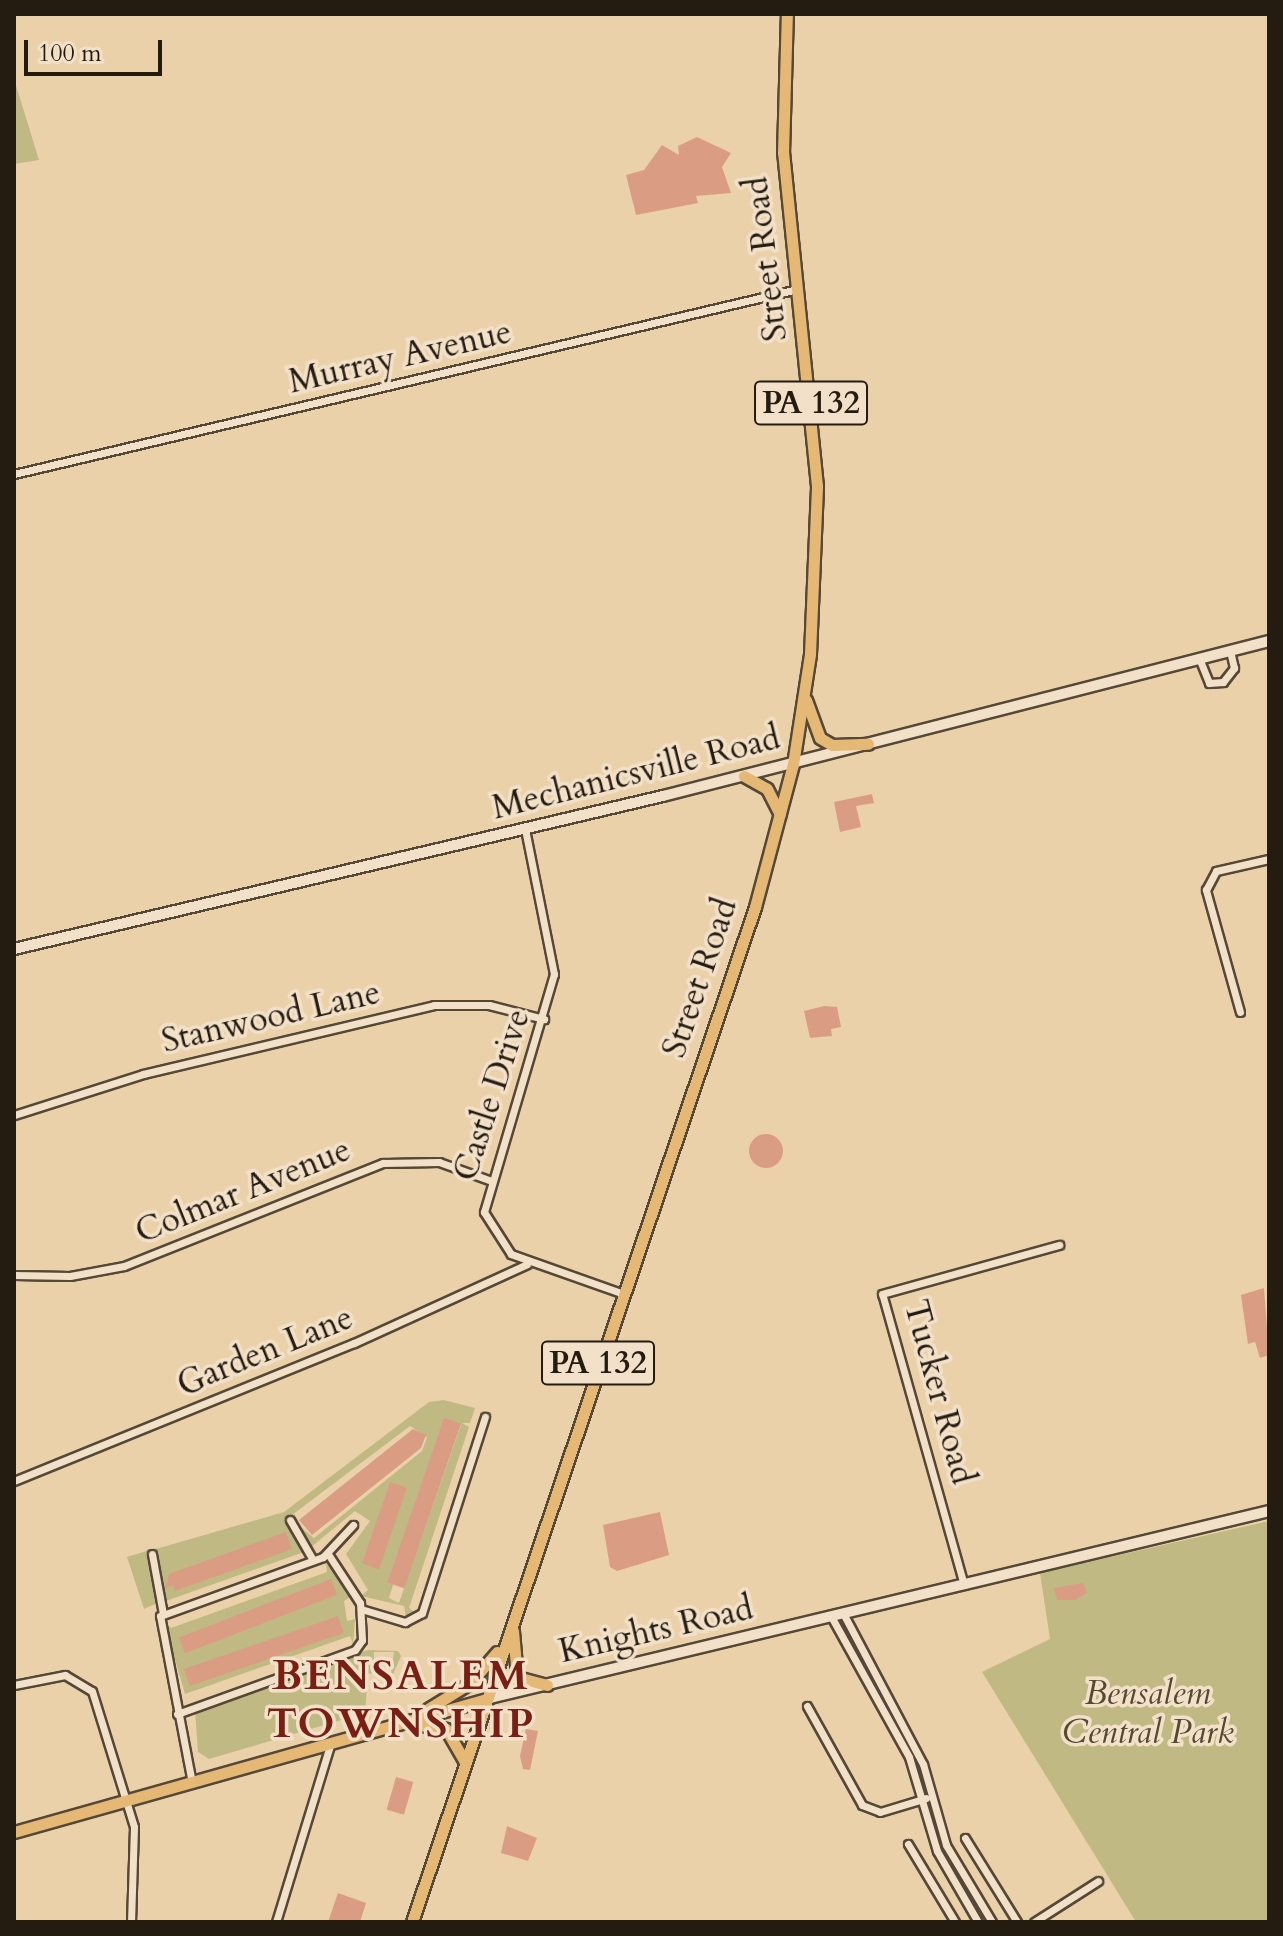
<!DOCTYPE html>
<style>
body{margin:0}
#map{position:relative;width:1283px;height:1936px;overflow:hidden;background:#ebd1aa;font-family:Cardo,serif}
div>[style]{position:absolute}
.green>*{inset:0;background:#c0b983}
.building>*{inset:0;background:#da9d84;transform-origin:0 0}
.round{border-radius:50%}
.roads{filter:drop-shadow(2px 0 #564837) drop-shadow(-2px 0 #564837) drop-shadow(0 2px #564837) drop-shadow(0 -2px #564837)}
.street>*{height:7px;margin:-3.5px;padding:0 3.5px;transform-origin:3.5px;border-radius:3.5px;background:#f2e1c8}
.secondary>*{height:10px;margin:-5px;padding:0 5px;transform-origin:5px;border-radius:5px;background:#f2e1c8}
.primary>*{height:11px;margin:-5.5px;padding:0 5.5px;transform-origin:5.5px;border-radius:5.5px;background:#e6b875}
span{translate:-50% -50%;white-space:nowrap;text-align:center;line-height:1.15;-webkit-text-stroke:7px #f2e1c8;paint-order:stroke}
.shield-label span{padding:2px 6px;background:#f2e1c8;border:2px solid;border-radius:6px;-webkit-text-stroke-width:0}
.shield-label{font-size:32px;color:#241b11;font-weight:700}
.street-label{font-size:34px;color:#241b11}
.park-label{font-size:34px;color:#534a33;font-style:italic}
.district-label{font-size:42px;color:#7a1f14;font-weight:700;letter-spacing:2px}
.frame{position:absolute;inset:0;border:16px solid #241b11;pointer-events:none}
.scale{position:absolute;left:24px;top:40px;width:138px;height:36px;box-sizing:border-box;border:4px solid #241b11;border-top:0;padding-left:10px;font-size:24px;line-height:28px;white-space:nowrap;color:#241b11;-webkit-text-stroke:6px #f2e1c8;paint-order:stroke}
</style>
<div id="map">
<div class="green">
<div style="clip-path:polygon(14px 79px,39px 160px,14px 164px)"></div>
<div style="clip-path:polygon(evenodd,444px 1400px,475px 1408px,470px 1423px,462px 1423px,469px 1427px,409px 1608px,416px 1613px,406px 1617px,404px 1606px,361px 1596px,368px 1590px,346px 1554px,370px 1521px,355px 1511px,310px 1548px,294px 1522px,314px 1538px,422px 1451px,427px 1437px,410px 1426px,288px 1518px,304px 1552px,163px 1602px,156px 1549px,284px 1512px,429px 1402px,444px 1400px,445px 1419px,461px 1425px,399px 1603px,389px 1598px,445px 1419px)"></div>
<div style="clip-path:polygon(1269px 1521px,1269px 1922px,1136px 1922px,982px 1672px,1050px 1639px,1040px 1573px)"></div>
<div style="clip-path:polygon(150px 1550px,157px 1603px,144px 1609px,127px 1557px)"></div>
<div style="clip-path:polygon(326px 1563px,352px 1596px,344px 1601px,347px 1621px,355px 1619px,353px 1644px,350px 1636px,185px 1694px,164px 1621px,171px 1628px,327px 1572px)"></div>
<div style="clip-path:polygon(368px 1650px,398px 1651px,401px 1656px,390px 1681px,394px 1652px,374px 1652px,374px 1670px,388px 1670px,368px 1674px,365px 1713px,209px 1759px,198px 1752px,195px 1710px)"></div>
</div>
<div class="building">
<div style="clip-path:polygon(697px 137px,731px 153px,722px 167px,731px 193px,696px 196px,698px 203px,636px 215px,626px 175px,644px 170px,662px 145px,679px 155px,678px 146px)"></div>
<div style="clip-path:polygon(872px 794px,874px 803px,856px 806px,861px 827px,840px 832px,834px 802px)"></div>
<div style="clip-path:polygon(824px 1006px,837px 1007px,841px 1027px,831px 1029px,832px 1036px,810px 1038px,804px 1011px)"></div>
<div class="round" style="left:749px;top:1134px;width:34px;height:34px"></div>
<div style="clip-path:polygon(1264px 1288px,1269px 1355px,1260px 1358px,1255px 1342px,1248px 1344px,1241px 1295px)"></div>
<div style="left:444px;top:1418px;width:18px;height:174px;rotate:19deg"></div>
<div style="clip-path:polygon(413px 1429px,426px 1435px,421px 1448px,312px 1535px,299px 1520px)"></div>
<div style="left:390px;top:1482px;width:18px;height:86px;rotate:19deg"></div>
<div style="clip-path:polygon(660px 1512px,669px 1555px,617px 1571px,610px 1567px,603px 1525px)"></div>
<div style="clip-path:polygon(286px 1532px,292px 1549px,175px 1591px,173px 1585px,165px 1588px,169px 1574px)"></div>
<div style="left:331px;top:1579px;width:17px;height:163px;rotate:69deg"></div>
<div style="clip-path:polygon(1083px 1583px,1087px 1592px,1076px 1600px,1057px 1600px,1054px 1588px)"></div>
<div style="left:338px;top:1616px;width:18px;height:163px;rotate:71deg"></div>
<div style="clip-path:polygon(526px 1729px,538px 1731px,530px 1770px,523px 1769px,520px 1756px)"></div>
<div style="left:396px;top:1777px;width:18px;height:34px;rotate:16deg"></div>
<div style="clip-path:polygon(507px 1826px,537px 1838px,528px 1861px,501px 1853px)"></div>
<div style="clip-path:polygon(338px 1893px,366px 1903px,360px 1922px,328px 1922px)"></div>
</div>
<div class="roads">
<div class="street">
<div style="left:14px;top:474px;width:805px;rotate:-13.29deg"></div>
<div style="left:1199px;top:658px;width:27px;rotate:68deg"></div>
<div style="left:1209px;top:683px;width:14px;rotate:-4deg"></div>
<div style="left:1223px;top:682px;width:18px;rotate:-52deg"></div>
<div style="left:1234px;top:668px;width:18px;rotate:-103deg"></div>
<div style="left:525px;top:829px;width:148px;rotate:78.7deg"></div>
<div style="left:554px;top:974px;width:248px;rotate:106.4deg"></div>
<div style="left:484px;top:1212px;width:50px;rotate:57.3deg"></div>
<div style="left:511px;top:1254px;width:117px;rotate:19.5deg"></div>
<div style="left:1240px;top:1012px;width:127px;rotate:-105.6deg"></div>
<div style="left:1206px;top:890px;width:21px;rotate:-62deg"></div>
<div style="left:1216px;top:871px;width:54px;rotate:-12.8deg"></div>
<div style="left:14px;top:1115px;width:135px;rotate:-17.6deg"></div>
<div style="left:143px;top:1074px;width:299px;rotate:-13.3deg"></div>
<div style="left:434px;top:1005px;width:55px"></div>
<div style="left:489px;top:1005px;width:57px;rotate:14.3deg"></div>
<div style="left:14px;top:1275px;width:56px;rotate:1deg"></div>
<div style="left:70px;top:1276px;width:55px;rotate:-10.5deg"></div>
<div style="left:124px;top:1266px;width:279px;rotate:-21.7deg"></div>
<div style="left:383px;top:1163px;width:56px;rotate:-1deg"></div>
<div style="left:439px;top:1162px;width:53px;rotate:19.8deg"></div>
<div style="left:14px;top:1481px;width:367px;rotate:-22.1deg"></div>
<div style="left:354px;top:1343px;width:190px;rotate:-24.5deg"></div>
<div style="left:290px;top:1520px;width:46px;rotate:60.1deg"></div>
<div style="left:152px;top:1554px;width:61px;rotate:79.6deg"></div>
<div style="left:964px;top:1585px;width:302px;rotate:-105.7deg"></div>
<div style="left:882px;top:1294px;width:184px;rotate:-15.5deg"></div>
<div style="left:361px;top:1609px;width:46px;rotate:16.5deg"></div>
<div style="left:405px;top:1622px;width:19px;rotate:-28deg"></div>
<div style="left:422px;top:1613px;width:206px;rotate:-72.2deg"></div>
<div style="left:844px;top:1615px;width:169px;rotate:62.1deg"></div>
<div style="left:923px;top:1764px;width:84px;rotate:74.1deg"></div>
<div style="left:946px;top:1845px;width:90px;rotate:59.1deg"></div>
<div style="left:832px;top:1618px;width:159px;rotate:61deg"></div>
<div style="left:909px;top:1757px;width:98px;rotate:73.4deg"></div>
<div style="left:937px;top:1851px;width:82px;rotate:60deg"></div>
<div style="left:14px;top:1685px;width:52px;rotate:-11.1deg"></div>
<div style="left:65px;top:1675px;width:31px;rotate:31deg"></div>
<div style="left:92px;top:1691px;width:142px;rotate:72.8deg"></div>
<div style="left:134px;top:1827px;width:95px;rotate:91.8deg"></div>
<div style="left:807px;top:1706px;width:113px;rotate:60.9deg"></div>
<div style="left:862px;top:1805px;width:19px;rotate:21deg"></div>
<div style="left:880px;top:1812px;width:48px;rotate:-16.9deg"></div>
<div style="left:177px;top:1714px;width:189px;rotate:-19.8deg"></div>
<div style="left:355px;top:1650px;width:12px;rotate:-55deg"></div>
<div style="left:362px;top:1640px;width:37px;rotate:-93deg"></div>
<div style="left:360px;top:1603px;width:59px;rotate:-123.1deg"></div>
<div style="left:192px;top:1783px;width:170px;rotate:-100.8deg"></div>
<div style="left:160px;top:1616px;width:173px;rotate:-19.9deg"></div>
<div style="left:323px;top:1557px;width:44px;rotate:-46.8deg"></div>
<div style="left:965px;top:1838px;width:99px;rotate:58.2deg"></div>
<div style="left:908px;top:1844px;width:91px;rotate:58.9deg"></div>
<div style="left:276px;top:1922px;width:188px;rotate:-73deg"></div>
<div style="left:1034px;top:1922px;width:76px;rotate:-32.6deg"></div>
</div>
<div class="secondary">
<div style="left:14px;top:949px;width:667px;rotate:-13.27deg"></div>
<div style="left:663px;top:796px;width:626px;rotate:-14.35deg"></div>
<div style="left:486px;top:1699px;width:805px;rotate:-13.5deg"></div>
</div>
<div class="primary">
<div style="left:806px;top:700px;width:40px;rotate:69.8deg"></div>
<div style="left:820px;top:738px;width:14px;rotate:30deg"></div>
<div style="left:832px;top:745px;width:36px;rotate:-2deg"></div>
<div style="left:744px;top:776px;width:26px;rotate:29deg"></div>
<div style="left:767px;top:789px;width:28px;rotate:63deg"></div>
<div style="left:513px;top:1631px;width:46px;rotate:85deg"></div>
<div style="left:517px;top:1677px;width:31px;rotate:15deg"></div>
<div style="left:428px;top:1709px;width:49px;rotate:-31.8deg"></div>
<div style="left:470px;top:1683px;width:41px;rotate:-48.9deg"></div>
<div style="left:409px;top:1723px;width:37px;rotate:9deg"></div>
<div style="left:446px;top:1729px;width:38px;rotate:60deg"></div>
<div style="left:14px;top:1832px;width:490px;rotate:-15.7deg"></div>
<div style="left:412px;top:1922px;width:1071px;rotate:-71.33deg"></div>
<div style="left:755px;top:907px;width:148px;rotate:-75.1deg"></div>
<div style="left:793px;top:764px;width:111px;rotate:-81.2deg"></div>
<div style="left:810px;top:654px;width:168px;rotate:-87.6deg"></div>
<div style="left:817px;top:486px;width:335px;rotate:-95.8deg"></div>
<div style="left:783px;top:153px;width:139px;rotate:-88.4deg"></div>
</div>
</div>
<div class="shield-label">
<span style="left:811px;top:403px">PA 132</span>
<span style="left:598px;top:1363px">PA 132</span>
</div>
<div class="street-label">
<span style="left:766px;top:259px;rotate:-97deg">Street Road</span>
<span style="left:400px;top:357px;rotate:-13deg">Murray Avenue</span>
<span style="left:636px;top:773px;rotate:-14deg">Mechanicsville Road</span>
<span style="left:700px;top:978px;rotate:-71deg">Street Road</span>
<span style="left:271px;top:1017px;rotate:-13deg">Stanwood Lane</span>
<span style="left:492px;top:1095px;rotate:-72deg">Castle Drive</span>
<span style="left:243px;top:1191px;rotate:-22deg">Colmar Avenue</span>
<span style="left:265px;top:1351px;rotate:-22deg">Garden Lane</span>
<span style="left:939px;top:1392px;rotate:75deg">Tucker Road</span>
<span style="left:656px;top:1630px;rotate:-13deg">Knights Road</span>
</div>
<div class="park-label">
<span style="left:1148px;top:1713px">Bensalem<br>Central Park</span>
</div>
<div class="district-label">
<span style="left:401px;top:1700px">BENSALEM<br>TOWNSHIP</span>
</div>
<div class="frame"></div>
<div class="scale">100 m</div>
</div>
